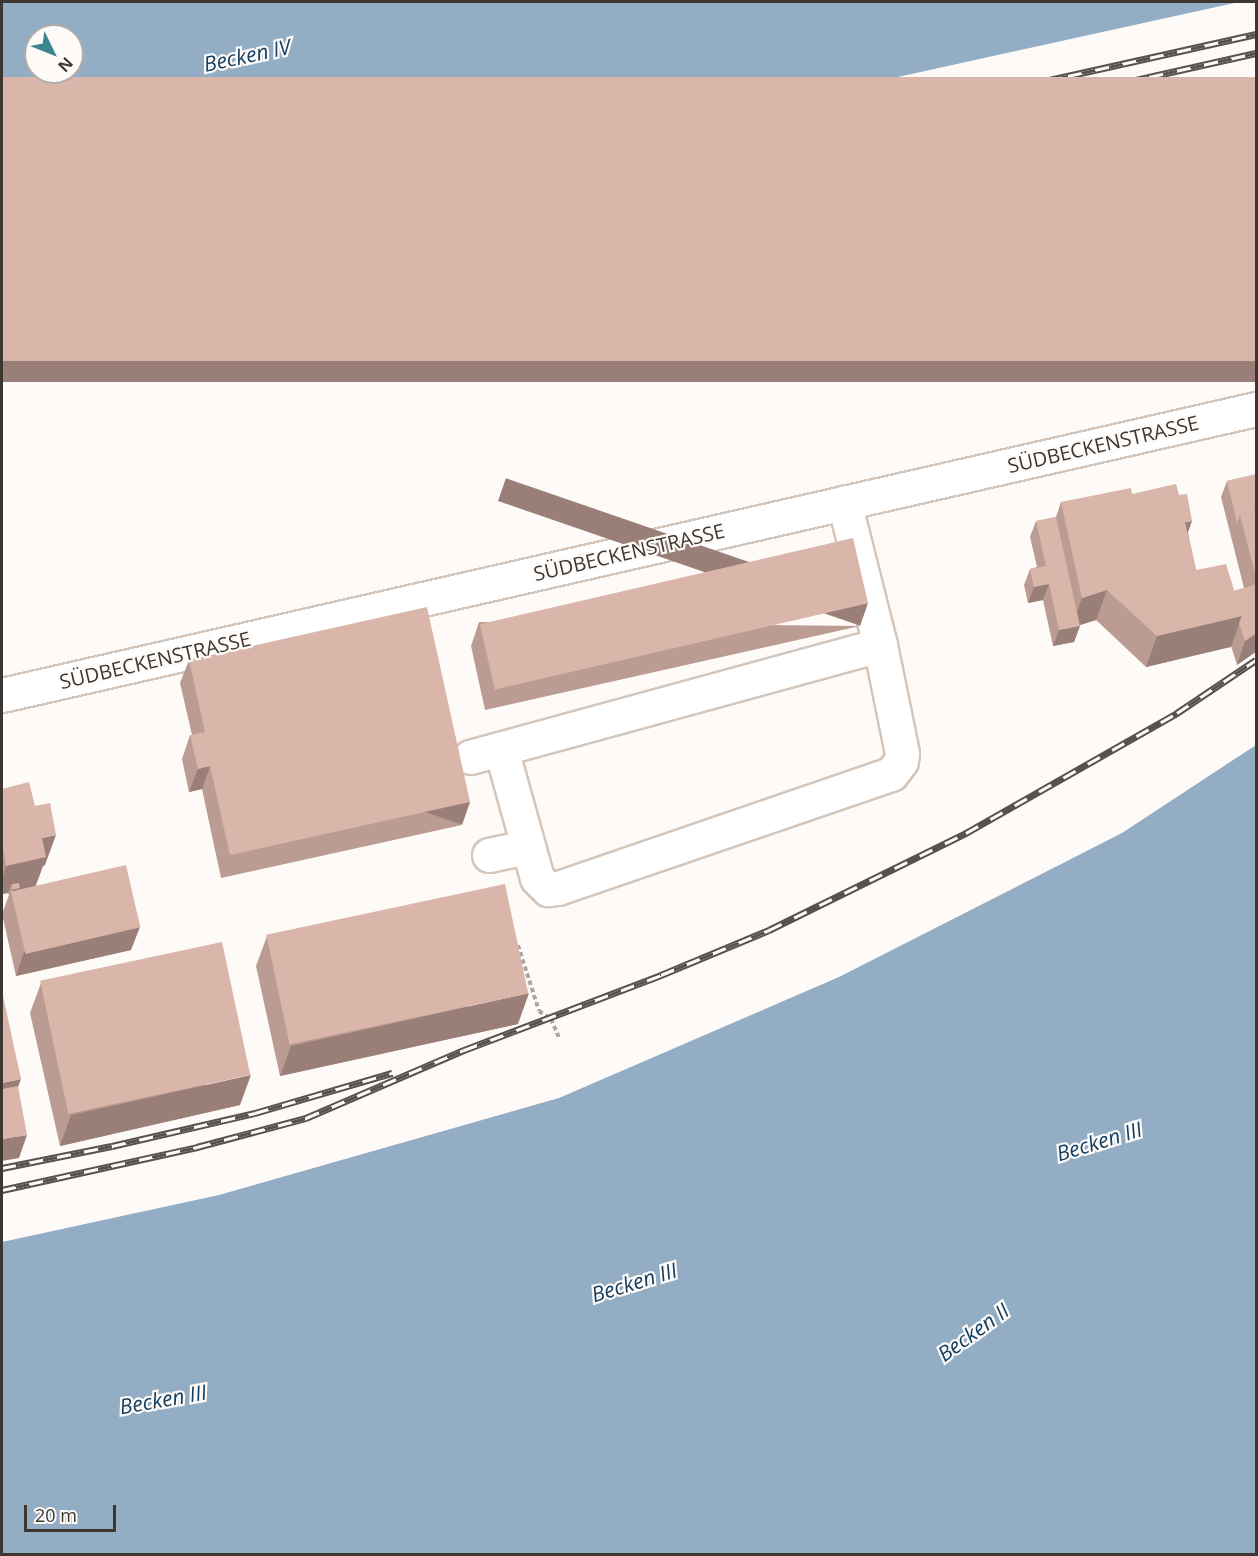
<!DOCTYPE html>
<meta charset="utf-8">
<style>
body{margin:0}
#map{position:relative;width:1258px;height:1556px;overflow:hidden;background:#fdfaf8;font-family:"Open Sans",sans-serif}
div>[style]{position:absolute}
.water>*{inset:0;background:#92adc4}
.path>*{height:4px;margin-top:-2px;transform-origin:0;background:repeating-linear-gradient(90deg,#aba6a3 0 4.5px,transparent 0 7.5px)}
.roads{filter:drop-shadow(2px 0 #d4c6ba) drop-shadow(-2px 0 #d4c6ba) drop-shadow(0 2px #d4c6ba) drop-shadow(0 -2px #d4c6ba)}
.minor>*{height:33px;margin:-16.5px;padding:0 16.5px;transform-origin:16.5px;border-radius:16.5px;background:#fff}
.rail>*{height:7px;margin-top:-3.5px;transform-origin:0;background:repeating-linear-gradient(90deg,#fdfaf8 0 14px,#57524d 0 28px);box-sizing:border-box;border-block:2px solid #57524d}
.wall>*{inset:0;background:#bb9c92}
.shaded-wall>*{inset:0;background:#997f77;transform-origin:0 0}
.building>*{inset:0;background:#dab5aa;transform-origin:0 0}
span{translate:-50% -50%;white-space:nowrap;text-align:center;line-height:1.15;-webkit-text-stroke:4.5px #fdfaf8;paint-order:stroke}
.street-label{font-size:20px;color:#3d3732}
.water-label{font-size:21px;color:#134062;font-style:italic}
.frame{position:absolute;inset:0;border:3px solid #3d3732;pointer-events:none}
.north{position:absolute;left:24px;top:24px;width:60px;height:60px;box-sizing:border-box;background:#fdfaf8;border:2px solid #b0aca9;border-radius:50%;rotate:133deg;font-size:16px;font-weight:700;line-height:24px;text-align:center;color:#3d3732}
.north::after{content:'';display:block;margin:auto;width:21px;height:27px;background:#3e868d;clip-path:polygon(50% 0,100% 100%,50% 72%,0 100%)}
.scale{position:absolute;left:24px;top:1505px;width:92px;height:27px;box-sizing:border-box;border:3px solid #3d3732;border-top:0;padding-left:8px;font-size:18px;line-height:21px;white-space:nowrap;color:#3d3732;-webkit-text-stroke:4px #fdfaf8;paint-order:stroke}
</style>
<div id="map">
<div class="water">
<div style="clip-path:polygon(evenodd,2px 2px,1239px 2px,2px 274px,2px 2px,36px 36px,72px 36px,72px 72px,36px 72px,36px 36px)"></div>
<div style="clip-path:polygon(1256px 745px,1256px 1554px,2px 1554px,2px 1242px,219px 1195px,559px 1098px,839px 977px,1122px 833px)"></div>
</div>
<div class="path">
<div style="left:518px;top:945px;width:69px;rotate:72.3deg"></div>
<div style="left:539px;top:1011px;width:14px;rotate:34deg"></div>
<div style="left:551px;top:1019px;width:21px;rotate:67deg"></div>
</div>
<div class="roads">
<div class="minor">
<div style="left:2px;top:695px;width:1286px;rotate:-12.85deg"></div>
<div style="left:501px;top:749px;width:134px;rotate:74.4deg"></div>
<div style="left:537px;top:878px;width:16px;rotate:45deg"></div>
<div style="left:548px;top:889px;width:10px;rotate:-6deg"></div>
<div style="left:558px;top:888px;width:352px;rotate:-18.9deg"></div>
<div style="left:891px;top:774px;width:16px;rotate:-52deg"></div>
<div style="left:901px;top:761px;width:8px;rotate:-83deg"></div>
<div style="left:902px;top:753px;width:110px;rotate:-101.5deg"></div>
<div style="left:470px;top:757px;width:425px;rotate:-15.3deg"></div>
<div style="left:880px;top:645px;width:147px;rotate:-104.1deg"></div>
<div style="left:489px;top:855px;width:40px;rotate:-12deg"></div>
</div>
</div>
<div class="rail">
<div style="left:704px;top:170px;width:49px;rotate:-19.2deg"></div>
<div style="left:526px;top:224px;width:151px;rotate:-5.7deg"></div>
<div style="left:225px;top:271px;width:51px;rotate:-6.7deg"></div>
<div style="left:2px;top:313px;width:1285px;rotate:-12.54deg"></div>
<div style="left:2px;top:323px;width:32px;rotate:-18deg"></div>
<div style="left:2px;top:334px;width:1285px;rotate:-12.63deg"></div>
<div style="left:2px;top:357px;width:317px;rotate:-12.4deg"></div>
<div style="left:2px;top:1168px;width:112px;rotate:-11.3deg"></div>
<div style="left:112px;top:1146px;width:147px;rotate:-13deg"></div>
<div style="left:255px;top:1113px;width:143px;rotate:-16.3deg"></div>
<div style="left:2px;top:1190px;width:200px;rotate:-12.4deg"></div>
<div style="left:197px;top:1147px;width:113px;rotate:-14.9deg"></div>
<div style="left:306px;top:1118px;width:172px;rotate:-23.3deg"></div>
<div style="left:464px;top:1050px;width:211px;rotate:-20.8deg"></div>
<div style="left:661px;top:975px;width:117px;rotate:-22.6deg"></div>
<div style="left:769px;top:930px;width:220px;rotate:-26.2deg"></div>
<div style="left:966px;top:833px;width:243px;rotate:-29.6deg"></div>
<div style="left:1177px;top:713px;width:95px;rotate:-33.9deg"></div>
</div>
<div class="wall">
<div style="clip-path:polygon(1257px 474px,1257px 651px,1237px 665px,1231px 646px,1146px 667px,1096px 620px,1080px 625px,1074px 642px,1053px 646px,1043px 600px,1028px 603px,1024px 585px,1030px 569px,1037px 567px,1030px 537px,1036px 521px,1056px 517px,1061px 502px,1132px 494px,1188px 533px,1196px 570px,1234px 591px,1244px 588px,1221px 497px,1227px 481px)"></div>
<div style="clip-path:polygon(479px 622px,860px 626px,485px 710px,471px 646px)"></div>
<div style="clip-path:polygon(189px 660px,462px 825px,221px 878px,202px 789px,189px 792px,182px 759px,190px 735px,192px 735px,180px 683px)"></div>
<div style="clip-path:polygon(2px 789px,45px 865px,43px 866px,36px 885px,131px 950px,16px 976px,2px 914px,9px 895px,8px 893px,2px 894px)"></div>
<div style="clip-path:polygon(267px 936px,518px 1024px,280px 1076px,256px 966px)"></div>
<div style="clip-path:polygon(41px 983px,240px 1105px,60px 1146px,30px 1013px)"></div>
</div>
<div class="shaded-wall">
<div style="left:1257px;top:361px;width:21px;height:1286px;rotate:90deg"></div>
<div style="clip-path:polygon(1192px 521px,1184px 544px,1185px 522px)"></div>
<div style="clip-path:polygon(1049px 584px,1043px 600px,1028px 603px,1034px 587px)"></div>
<div style="clip-path:polygon(1107px 590px,1096px 620px,1074px 627px,1080px 626px,1074px 642px,1053px 646px,1059px 630px,1071px 628px,1082px 598px)"></div>
<div style="left:868px;top:603px;width:24px;height:383px;rotate:109deg"></div>
<div style="clip-path:polygon(1242px 616px,1231px 647px,1146px 667px,1157px 636px)"></div>
<div style="clip-path:polygon(1257px 633px,1257px 651px,1237px 665px,1245px 641px)"></div>
<div style="clip-path:polygon(210px 766px,202px 789px,189px 792px,198px 769px)"></div>
<div style="left:470px;top:802px;width:24px;height:246px;rotate:109deg"></div>
<div style="clip-path:polygon(56px 835px,45px 865px,43px 866px,35px 887px,13px 892px,11px 885px,8px 893px,2px 894px,2px 879px,6px 866px,42px 838px)"></div>
<div style="clip-path:polygon(140px 927px,131px 950px,16px 976px,24px 952px)"></div>
<div style="clip-path:polygon(529px 993px,518px 1024px,280px 1076px,291px 1046px)"></div>
<div style="clip-path:polygon(251px 1075px,240px 1105px,60px 1146px,71px 1115px)"></div>
<div style="clip-path:polygon(21px 1079px,10px 1109px,2px 1111px,2px 1083px)"></div>
<div style="clip-path:polygon(27px 1135px,19px 1158px,2px 1161px,2px 1139px)"></div>
</div>
<div class="building">
<div style="left:1257px;top:77px;width:284px;height:1286px;rotate:90deg"></div>
<div style="clip-path:polygon(1257px 474px,1257px 511px,1240px 515px,1237px 523px,1227px 481px)"></div>
<div style="clip-path:polygon(1176px 484px,1179px 495px,1187px 494px,1192px 521px,1185px 522px,1196px 570px,1151px 579px,1132px 494px)"></div>
<div style="clip-path:polygon(1131px 488px,1151px 579px,1226px 564px,1242px 616px,1157px 636px,1107px 590px,1082px 598px,1061px 502px)"></div>
<div style="clip-path:polygon(1257px 511px,1257px 581px,1240px 515px)"></div>
<div style="clip-path:polygon(1056px 517px,1080px 626px,1059px 630px,1049px 584px,1034px 587px,1030px 569px,1046px 566px,1036px 521px)"></div>
<div style="left:853px;top:538px;width:67px;height:383px;rotate:77deg"></div>
<div style="clip-path:polygon(1257px 584px,1257px 633px,1245px 641px,1239px 623px,1242px 616px,1234px 591px)"></div>
<div style="clip-path:polygon(427px 607px,470px 802px,230px 855px,210px 766px,198px 769px,190px 735px,205px 732px,189px 660px)"></div>
<div style="clip-path:polygon(29px 782px,35px 806px,50px 803px,56px 835px,42px 838px,46px 857px,6px 866px,2px 843px,2px 789px)"></div>
<div style="left:126px;top:865px;width:64px;height:118px;rotate:77deg"></div>
<div style="left:19px;top:883px;width:5px;height:8px;rotate:79deg"></div>
<div style="left:505px;top:884px;width:112px;height:244px;rotate:78deg"></div>
<div style="left:222px;top:942px;width:136px;height:186px;rotate:78deg"></div>
<div style="clip-path:polygon(2px 991px,21px 1079px,2px 1083px)"></div>
<div style="clip-path:polygon(18px 1086px,27px 1135px,2px 1139px,2px 1089px)"></div>
</div>
<div class="street-label">
<span style="left:1103px;top:444px;rotate:-13deg">SÜDBECKENSTRASSE</span>
<span style="left:629px;top:552px;rotate:-13deg">SÜDBECKENSTRASSE</span>
<span style="left:155px;top:660px;rotate:-13deg">SÜDBECKENSTRASSE</span>
</div>
<div class="water-label">
<span style="left:247px;top:55px;rotate:-12deg">Becken IV</span>
<span style="left:1099px;top:1141px;rotate:-17deg">Becken III</span>
<span style="left:634px;top:1282px;rotate:-17deg">Becken III</span>
<span style="left:973px;top:1332px;rotate:-36deg">Becken II</span>
<span style="left:163px;top:1399px;rotate:-10deg">Becken III</span>
</div>
<div class="frame"></div>
<div class="north">N</div>
<div class="scale">20 m</div>
</div>
